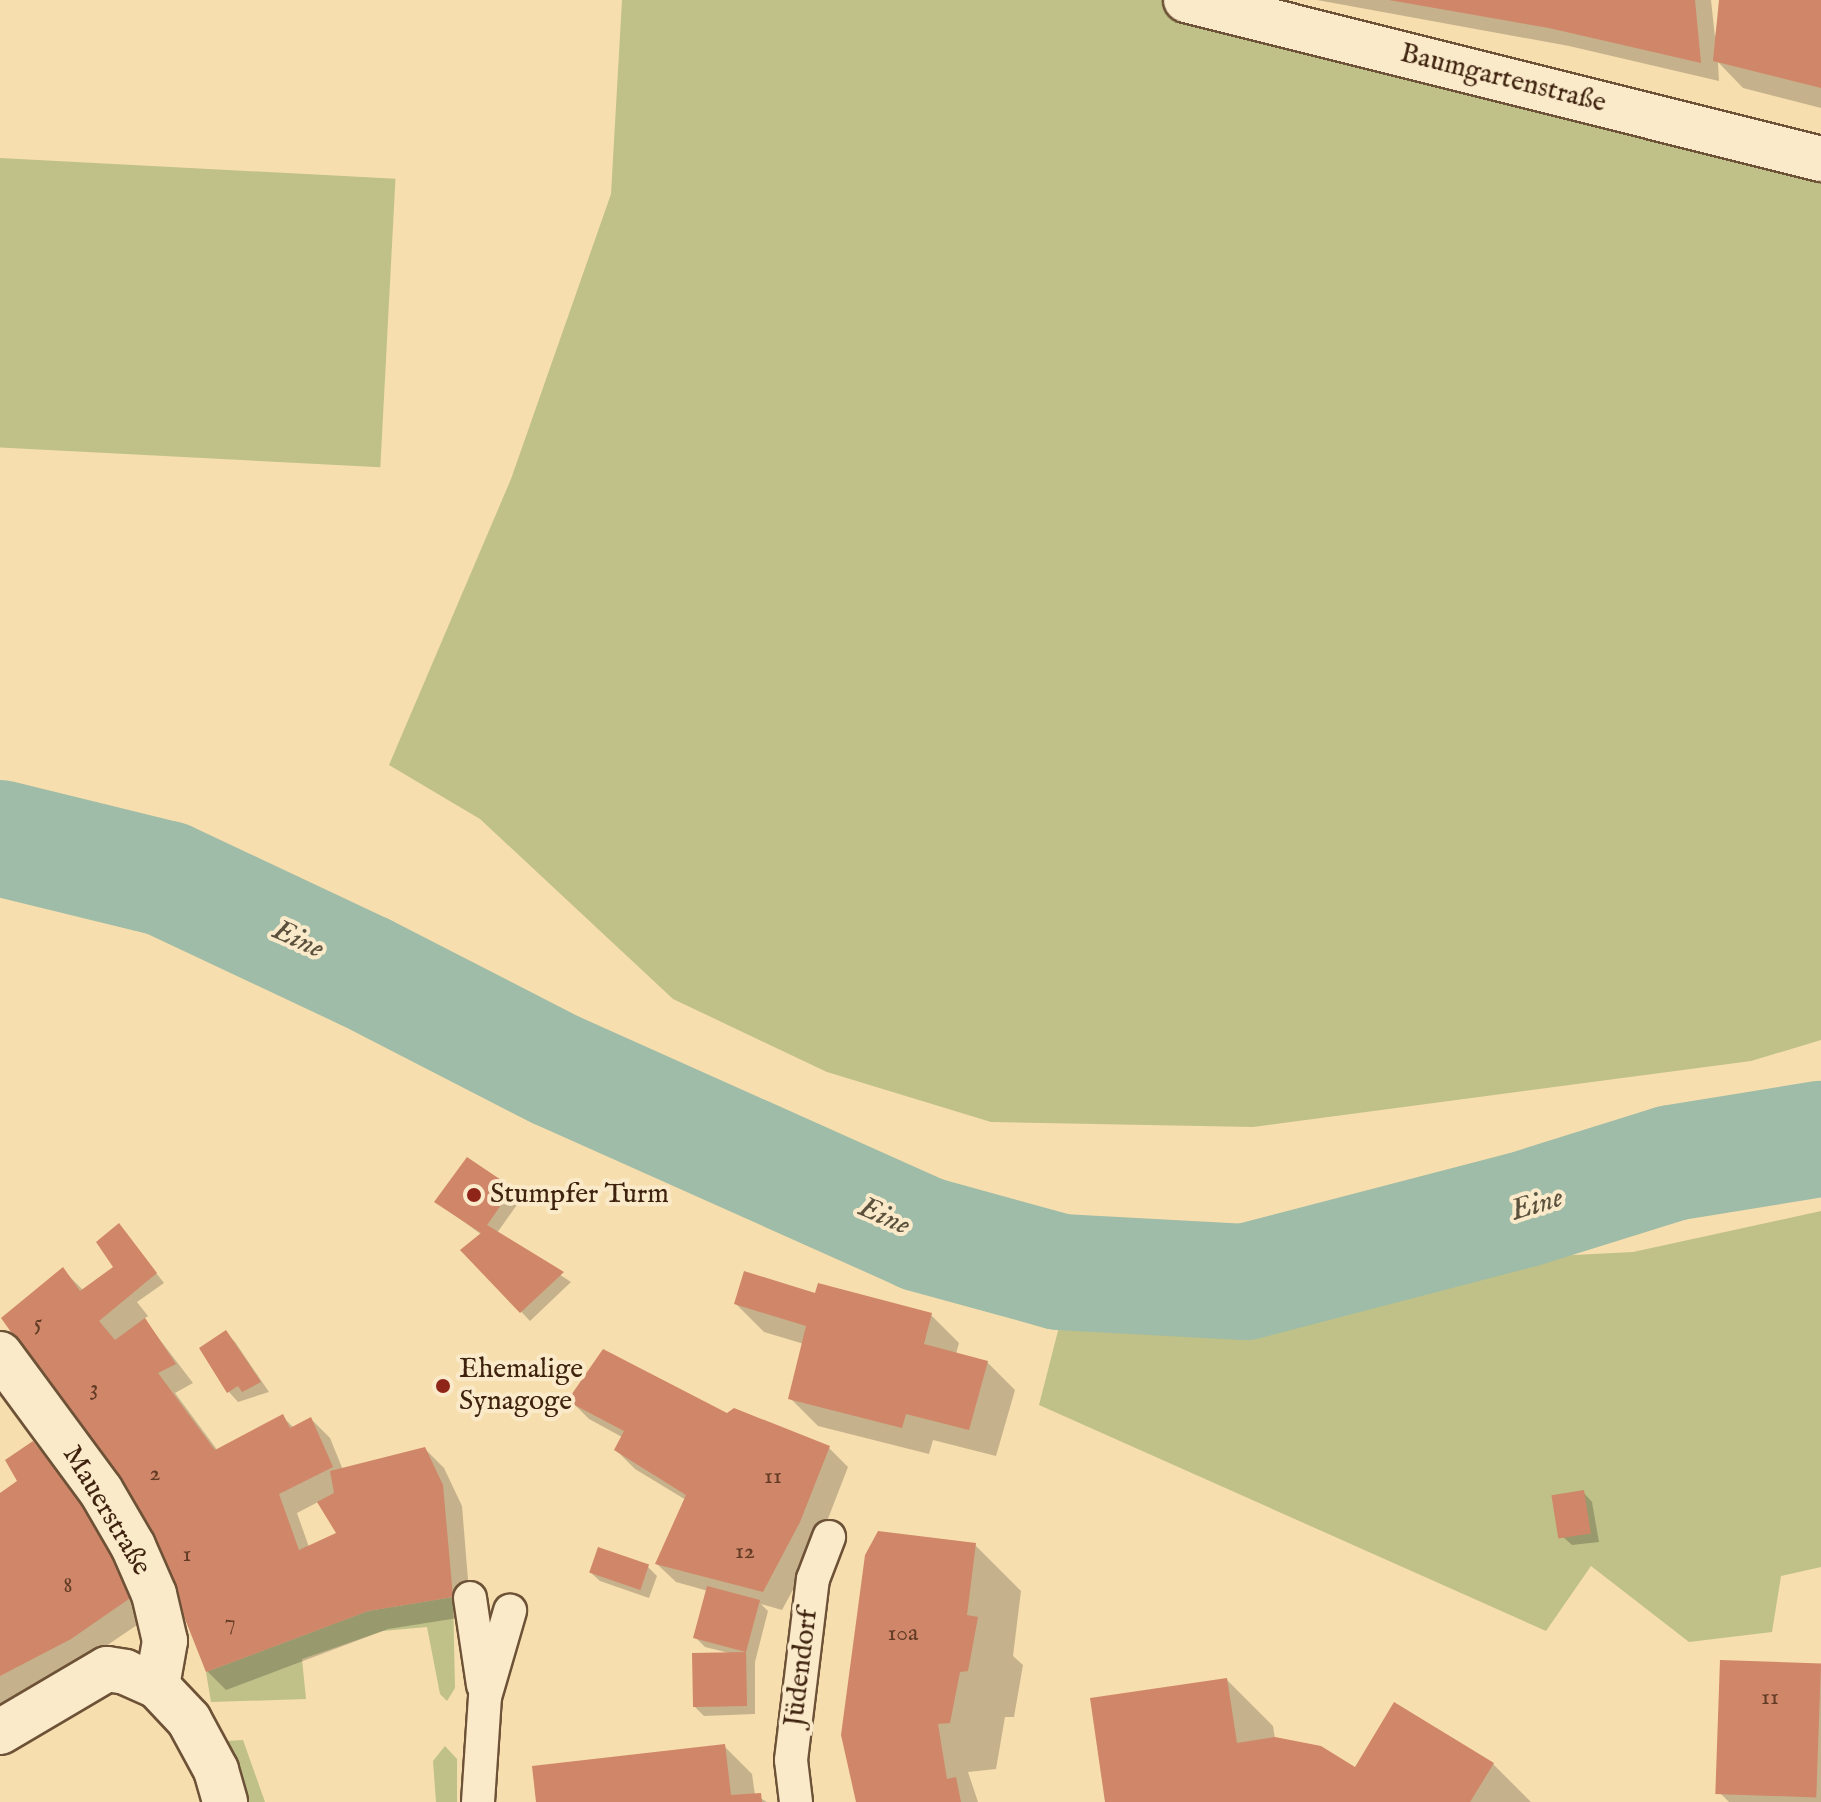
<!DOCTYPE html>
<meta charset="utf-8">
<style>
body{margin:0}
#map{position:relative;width:1821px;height:1802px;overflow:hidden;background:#f7deae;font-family:"IM FELL English",serif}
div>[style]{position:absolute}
.green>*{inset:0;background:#bfc189;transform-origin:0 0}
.shadow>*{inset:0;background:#0003}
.river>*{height:116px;margin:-58px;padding:0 58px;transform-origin:58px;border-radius:58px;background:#9ebca7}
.building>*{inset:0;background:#d08668;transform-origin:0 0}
.roads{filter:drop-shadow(2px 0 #6d5237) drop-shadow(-2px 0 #6d5237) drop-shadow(0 2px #6d5237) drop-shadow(0 -2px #6d5237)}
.lane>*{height:32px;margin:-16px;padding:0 16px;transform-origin:16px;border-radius:16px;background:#faeaca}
.street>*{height:44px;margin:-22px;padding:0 22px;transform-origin:22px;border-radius:22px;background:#faeaca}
.dots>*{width:22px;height:22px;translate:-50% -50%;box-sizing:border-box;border:4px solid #faeaca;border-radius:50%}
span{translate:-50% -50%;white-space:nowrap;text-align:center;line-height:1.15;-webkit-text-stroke:8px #faeaca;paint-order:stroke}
.number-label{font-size:24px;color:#633c25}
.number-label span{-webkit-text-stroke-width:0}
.street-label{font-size:28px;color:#3f230f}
.poi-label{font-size:28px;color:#3f230f}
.left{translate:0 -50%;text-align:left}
.water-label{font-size:30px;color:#5c513d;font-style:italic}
</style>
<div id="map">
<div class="green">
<div style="clip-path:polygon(622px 0,1186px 0,1821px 159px,1821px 1040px,1751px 1061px,1253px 1127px,991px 1122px,827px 1072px,673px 999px,480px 819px,389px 765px,511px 479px,611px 194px)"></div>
<div style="left:0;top:158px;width:396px;height:289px;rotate:3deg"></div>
<div style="clip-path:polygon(1821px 1211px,1821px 1567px,1781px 1576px,1772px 1632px,1689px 1642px,1591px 1566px,1546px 1631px,1039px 1405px,1071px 1280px,1633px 1252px)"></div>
<div style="clip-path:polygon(453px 1597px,455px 1688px,447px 1701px,440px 1694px,427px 1627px,383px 1631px,302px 1659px,306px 1699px,211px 1702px,206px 1672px,368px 1611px)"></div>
<div style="clip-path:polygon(243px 1740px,265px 1802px,247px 1802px,226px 1741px)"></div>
<div style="clip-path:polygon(445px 1746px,457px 1759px,457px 1802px,436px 1802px,433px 1761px)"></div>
</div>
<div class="shadow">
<div style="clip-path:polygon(1317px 0,1711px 0,1715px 37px,1721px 0,1821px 0,1821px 108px,1743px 88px,1718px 62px,1719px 81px,1569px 46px)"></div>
<div style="clip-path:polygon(467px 1160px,521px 1199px,497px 1233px,571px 1282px,530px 1321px,463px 1250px,482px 1235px,437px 1202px)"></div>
<div style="clip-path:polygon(evenodd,120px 1227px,164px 1283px,137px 1302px,148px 1316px,144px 1319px,193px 1383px,175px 1393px,218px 1451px,282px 1416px,294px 1428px,311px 1419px,330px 1438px,343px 1470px,425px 1449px,444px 1468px,462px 1506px,471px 1616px,388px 1629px,226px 1690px,207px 1671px,63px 1270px,84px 1291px,127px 1290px,120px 1227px,320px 1501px,339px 1534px,309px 1547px,297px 1513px,320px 1501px)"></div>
<div style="clip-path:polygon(817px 1295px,931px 1315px,959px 1343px,956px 1354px,987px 1362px,1015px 1390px,996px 1456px,933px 1440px,929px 1454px,818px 1426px,790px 1398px,804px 1344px,764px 1332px,736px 1304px)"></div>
<div style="clip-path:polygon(226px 1333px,235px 1342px,269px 1392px,238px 1402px,229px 1392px,202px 1349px)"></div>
<div style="clip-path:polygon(570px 1400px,727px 1416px,829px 1448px,848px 1467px,819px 1542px,782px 1610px,761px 1604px,768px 1611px,755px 1662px,755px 1714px,704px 1716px,695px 1707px,729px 1653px,705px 1647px,696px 1638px,708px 1591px,676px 1582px,657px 1564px,686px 1500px,635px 1469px,616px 1450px,622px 1437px,589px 1419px)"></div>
<div style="clip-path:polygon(33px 1444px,108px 1533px,156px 1612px,90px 1657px,0 1704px,0 1496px,19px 1482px)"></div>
<div style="clip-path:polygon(1583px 1492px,1592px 1502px,1599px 1542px,1572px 1545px,1562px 1536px)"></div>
<div style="clip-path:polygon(975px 1545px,1021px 1591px,1013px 1656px,1023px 1665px,1014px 1717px,1005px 1717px,996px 1769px,968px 1772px,978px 1802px,858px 1802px)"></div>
<div style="clip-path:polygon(648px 1567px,657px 1576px,649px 1598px,600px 1581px,590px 1572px)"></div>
<div style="clip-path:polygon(1722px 1662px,1821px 1665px,1821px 1802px,1729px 1802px,1721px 1794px)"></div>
<div style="clip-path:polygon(1227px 1680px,1273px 1726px,1275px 1739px,1356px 1769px,1395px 1705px,1493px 1764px,1531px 1802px,1107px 1802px)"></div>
<div style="clip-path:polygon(724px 1746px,752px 1774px,755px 1795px,767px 1802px,538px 1802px)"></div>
</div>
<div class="river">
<div style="left:0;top:838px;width:172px;rotate:13.8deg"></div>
<div style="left:167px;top:879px;width:219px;rotate:25.2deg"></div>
<div style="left:365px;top:972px;width:215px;rotate:27.2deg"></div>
<div style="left:556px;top:1070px;width:401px;rotate:24.1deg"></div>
<div style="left:922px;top:1234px;width:143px;rotate:15.4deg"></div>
<div style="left:1060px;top:1272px;width:185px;rotate:3.1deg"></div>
<div style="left:1245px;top:1282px;width:286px;rotate:-14.6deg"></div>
<div style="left:1522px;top:1210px;width:157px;rotate:-17.4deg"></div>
<div style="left:1672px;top:1163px;width:151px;rotate:-9.2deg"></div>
</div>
<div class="building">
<div style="clip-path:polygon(1389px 0,1695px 0,1701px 63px,1549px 28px)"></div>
<div style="clip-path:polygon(1719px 0,1821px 0,1821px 88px,1713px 61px)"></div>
<div style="clip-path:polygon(467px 1157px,513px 1188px,487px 1225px,564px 1272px,520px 1313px,460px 1250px,481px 1233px,434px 1202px)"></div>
<div style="clip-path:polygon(119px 1223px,157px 1273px,99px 1321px,115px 1340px,145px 1318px,176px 1364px,158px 1373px,215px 1450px,283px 1414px,290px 1428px,311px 1417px,333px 1467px,279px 1494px,299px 1550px,336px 1533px,317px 1502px,334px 1493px,330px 1471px,425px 1447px,443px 1485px,453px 1597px,368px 1611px,206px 1672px,147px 1523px,1px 1318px,63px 1267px,80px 1291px,113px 1267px,96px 1242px)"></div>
<div style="clip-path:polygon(744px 1271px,815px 1293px,818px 1283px,932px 1313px,924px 1344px,988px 1361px,969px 1430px,906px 1414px,902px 1428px,788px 1399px,806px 1326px,734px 1304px)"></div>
<div style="clip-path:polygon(226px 1330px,261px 1382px,242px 1392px,238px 1386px,227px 1393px,199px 1348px)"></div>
<div style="clip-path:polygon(603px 1349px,727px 1413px,734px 1408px,830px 1446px,800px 1522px,763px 1592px,655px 1564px,686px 1495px,614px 1450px,624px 1431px,567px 1401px)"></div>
<div style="clip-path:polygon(33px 1441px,89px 1512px,139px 1592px,71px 1639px,0 1676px,0 1493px,17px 1481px,5px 1460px)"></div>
<div style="left:1584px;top:1490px;width:44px;height:33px;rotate:81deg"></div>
<div style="clip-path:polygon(878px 1531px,976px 1543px,967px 1615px,978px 1617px,968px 1671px,960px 1672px,950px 1723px,938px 1724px,947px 1779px,956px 1777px,961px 1802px,856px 1802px,841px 1735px,865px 1555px)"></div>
<div style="left:598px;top:1547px;width:54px;height:27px;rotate:19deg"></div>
<div style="clip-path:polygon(707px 1586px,760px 1600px,746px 1652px,747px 1706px,693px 1707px,692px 1653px,746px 1652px,693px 1638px)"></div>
<div style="left:1720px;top:1660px;width:101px;height:134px;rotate:2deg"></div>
<div style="clip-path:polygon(1227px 1678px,1237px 1743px,1275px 1737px,1321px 1746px,1355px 1767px,1394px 1702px,1494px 1763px,1470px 1802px,1105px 1802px,1090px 1698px)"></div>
<div style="clip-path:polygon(725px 1744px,731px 1795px,761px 1793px,762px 1802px,536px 1802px,532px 1766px)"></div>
</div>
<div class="roads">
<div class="lane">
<div style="left:470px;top:1598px;width:88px;rotate:81.5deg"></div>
<div style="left:478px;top:1802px;width:105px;rotate:-86.2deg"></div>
<div style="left:485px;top:1697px;width:90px;rotate:-73.8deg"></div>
<div style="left:796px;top:1802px;width:42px;rotate:-96.8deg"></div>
<div style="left:791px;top:1760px;width:182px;rotate:-83.1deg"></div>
<div style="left:813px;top:1579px;width:45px;rotate:-69.1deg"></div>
</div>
<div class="street">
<div style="left:1186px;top:0;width:655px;rotate:14.06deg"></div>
<div style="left:0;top:1354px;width:170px;rotate:53.6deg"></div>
<div style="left:101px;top:1491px;width:64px;rotate:59.8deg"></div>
<div style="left:133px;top:1546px;width:52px;rotate:66.4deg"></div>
<div style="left:154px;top:1594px;width:48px;rotate:76.8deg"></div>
<div style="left:165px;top:1641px;width:46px;rotate:100.1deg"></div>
<div style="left:0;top:1732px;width:124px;rotate:-30.5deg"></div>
<div style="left:107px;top:1669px;width:18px;rotate:9deg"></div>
<div style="left:125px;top:1672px;width:35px;rotate:24deg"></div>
<div style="left:157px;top:1686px;width:47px;rotate:46.7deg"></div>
<div style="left:189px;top:1720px;width:57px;rotate:61.6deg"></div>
<div style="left:216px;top:1770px;width:33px;rotate:74deg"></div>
</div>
</div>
<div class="dots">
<div style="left:474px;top:1195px;background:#8f2418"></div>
<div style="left:443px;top:1386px;background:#8f2418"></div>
</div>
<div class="number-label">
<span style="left:38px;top:1324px">5</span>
<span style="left:94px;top:1389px">3</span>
<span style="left:155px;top:1474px">2</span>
<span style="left:773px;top:1477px">11</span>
<span style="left:745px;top:1552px">12</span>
<span style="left:187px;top:1555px">1</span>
<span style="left:68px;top:1586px">8</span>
<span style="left:230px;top:1623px">7</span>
<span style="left:903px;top:1634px">10a</span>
<span style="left:1770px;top:1698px">11</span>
</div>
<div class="street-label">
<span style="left:1503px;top:79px;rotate:14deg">Baumgartenstraße</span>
<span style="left:106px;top:1511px;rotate:59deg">Mauerstraße</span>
<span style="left:802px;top:1668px;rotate:-83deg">Jüdendorf</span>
</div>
<div class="poi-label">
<span class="left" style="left:490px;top:1195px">Stumpfer Turm</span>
<span class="left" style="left:459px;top:1386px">Ehemalige<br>Synagoge</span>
</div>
<div class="water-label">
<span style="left:298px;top:940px;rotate:25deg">Eine</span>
<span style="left:1537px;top:1205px;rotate:-17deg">Eine</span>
<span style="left:884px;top:1217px;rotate:24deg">Eine</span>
</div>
</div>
